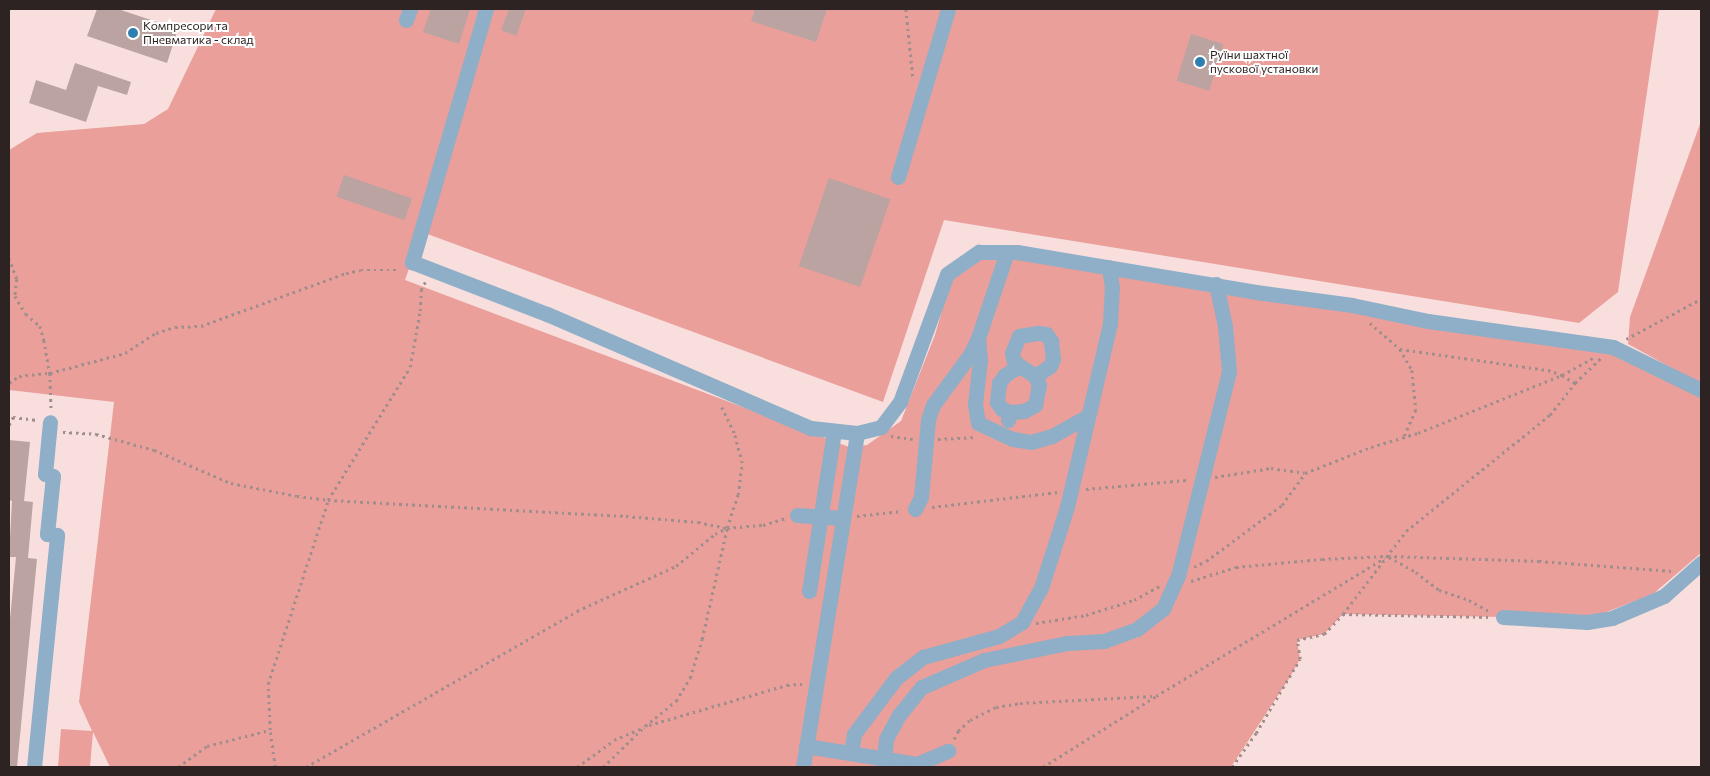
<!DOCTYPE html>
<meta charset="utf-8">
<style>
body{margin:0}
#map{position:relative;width:1710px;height:776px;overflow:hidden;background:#f8dfdd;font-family:Commissioner,sans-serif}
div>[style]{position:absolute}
.green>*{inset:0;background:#ea9f9a}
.building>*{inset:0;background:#baa3a1;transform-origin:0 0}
.path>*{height:2.5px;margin-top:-1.25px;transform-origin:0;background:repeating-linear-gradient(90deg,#a08e8c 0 2.5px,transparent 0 6.5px)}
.minor>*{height:15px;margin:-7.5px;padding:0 7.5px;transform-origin:7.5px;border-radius:7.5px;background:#8eafc7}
.dots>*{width:14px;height:14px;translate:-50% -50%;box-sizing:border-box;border:2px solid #fff;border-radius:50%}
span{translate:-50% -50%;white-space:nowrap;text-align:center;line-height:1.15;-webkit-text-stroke:4px #fff;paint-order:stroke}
.poi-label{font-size:12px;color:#2c2322}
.left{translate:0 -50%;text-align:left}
.frame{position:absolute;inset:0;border:10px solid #2c2322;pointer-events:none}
</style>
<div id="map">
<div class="green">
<div style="clip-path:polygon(216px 9px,1659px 9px,1618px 292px,1579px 323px,944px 220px,883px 402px,422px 232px,405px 280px,849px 447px,867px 445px,901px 421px,935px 335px,951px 279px,974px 261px,991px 256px,1023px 256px,1570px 345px,1618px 356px,1701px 398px,1701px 553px,1653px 594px,1596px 616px,1503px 617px,1343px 614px,1324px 634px,1297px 640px,1300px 659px,1290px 677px,1231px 767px,110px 767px,93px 732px,90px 767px,58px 767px,61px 729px,92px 731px,79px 702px,114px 402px,9px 390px,9px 150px,37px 133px,144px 124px,168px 109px)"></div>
<div style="clip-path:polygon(1700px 124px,1701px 125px,1701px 384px,1628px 344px,1630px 317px)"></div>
</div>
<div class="building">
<div style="clip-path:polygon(97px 9px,118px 9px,178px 29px,167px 63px,87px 36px)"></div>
<div style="clip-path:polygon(431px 9px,470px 9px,459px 44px,423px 32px)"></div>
<div style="clip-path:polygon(509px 9px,526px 9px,516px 36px,501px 30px)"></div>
<div style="clip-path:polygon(755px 9px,827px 9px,816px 42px,751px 21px)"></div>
<div style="left:1191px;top:34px;width:34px;height:49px;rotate:17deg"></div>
<div style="clip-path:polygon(75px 63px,131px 82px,127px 95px,98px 86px,86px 122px,29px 103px,36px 80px,66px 90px)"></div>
<div style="left:344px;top:175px;width:72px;height:23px;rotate:19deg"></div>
<div style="left:829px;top:178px;width:65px;height:93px;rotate:19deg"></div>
<div style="clip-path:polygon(9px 440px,30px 442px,24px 501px,33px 502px,28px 558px,37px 559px,17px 767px,9px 767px,9px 629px,16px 557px,9px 557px,12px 501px,9px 500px)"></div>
</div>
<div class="path">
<div style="left:906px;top:9px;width:68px;rotate:84.1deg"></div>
<div style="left:9px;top:258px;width:22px;rotate:69deg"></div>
<div style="left:17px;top:279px;width:17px;rotate:97deg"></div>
<div style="left:15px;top:296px;width:21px;rotate:59deg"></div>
<div style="left:26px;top:314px;width:18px;rotate:41deg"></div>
<div style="left:40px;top:326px;width:15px;rotate:74deg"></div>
<div style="left:44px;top:340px;width:34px;rotate:80deg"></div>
<div style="left:50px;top:373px;width:36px;rotate:88deg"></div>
<div style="left:1370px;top:323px;width:40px;rotate:41deg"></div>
<div style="left:1400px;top:349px;width:24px;rotate:60deg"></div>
<div style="left:1412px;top:370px;width:40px;rotate:84.3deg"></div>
<div style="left:1416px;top:410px;width:32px;rotate:114deg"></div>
<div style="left:1626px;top:339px;width:85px;rotate:-28.1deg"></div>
<div style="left:1400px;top:349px;width:149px;rotate:8.1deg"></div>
<div style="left:1548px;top:370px;width:15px;rotate:20deg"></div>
<div style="left:1562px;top:375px;width:15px;rotate:32deg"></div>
<div style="left:9px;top:383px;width:12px;rotate:-35deg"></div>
<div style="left:19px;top:376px;width:31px;rotate:-6deg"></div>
<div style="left:50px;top:373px;width:78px;rotate:-14.9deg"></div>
<div style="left:125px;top:353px;width:37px;rotate:-33deg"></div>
<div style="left:156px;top:333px;width:20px;rotate:-18deg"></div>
<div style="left:175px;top:327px;width:26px;rotate:-2deg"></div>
<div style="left:201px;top:326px;width:154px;rotate:-20.1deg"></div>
<div style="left:346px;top:273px;width:15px;rotate:-11deg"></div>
<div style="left:361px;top:270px;width:39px"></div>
<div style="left:9px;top:425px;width:9px;rotate:-63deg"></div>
<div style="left:13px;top:417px;width:24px;rotate:7deg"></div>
<div style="left:63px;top:432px;width:33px;rotate:3deg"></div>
<div style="left:96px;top:434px;width:60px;rotate:15.4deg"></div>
<div style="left:154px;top:450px;width:84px;rotate:23.2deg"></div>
<div style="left:231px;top:483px;width:67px;rotate:11.1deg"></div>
<div style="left:297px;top:496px;width:31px;rotate:7deg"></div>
<div style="left:328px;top:500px;width:298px;rotate:3.1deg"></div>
<div style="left:626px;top:516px;width:72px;rotate:4.8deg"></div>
<div style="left:698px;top:522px;width:30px;rotate:12deg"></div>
<div style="left:891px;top:436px;width:22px;rotate:8deg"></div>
<div style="left:938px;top:439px;width:35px;rotate:-3deg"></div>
<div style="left:1215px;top:477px;width:57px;rotate:-9.1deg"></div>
<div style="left:1271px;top:468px;width:34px;rotate:8deg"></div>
<div style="left:1305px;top:473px;width:71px;rotate:-21.5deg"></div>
<div style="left:1371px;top:447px;width:49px;rotate:-16.6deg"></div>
<div style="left:1418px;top:433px;width:155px;rotate:-21.9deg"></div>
<div style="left:1562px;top:375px;width:35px;rotate:-29deg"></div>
<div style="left:1086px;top:489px;width:101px;rotate:-5.1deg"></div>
<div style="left:932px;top:507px;width:127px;rotate:-6.8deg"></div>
<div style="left:857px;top:516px;width:45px;rotate:-6.3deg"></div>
<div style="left:1389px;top:557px;width:31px;rotate:29deg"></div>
<div style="left:1416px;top:572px;width:29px;rotate:38deg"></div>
<div style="left:1439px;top:590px;width:32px;rotate:18deg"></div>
<div style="left:1469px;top:600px;width:25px;rotate:29deg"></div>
<div style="left:1194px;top:567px;width:13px;rotate:-27deg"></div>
<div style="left:1206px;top:561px;width:94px;rotate:-36.4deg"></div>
<div style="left:1282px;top:505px;width:39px;rotate:-54deg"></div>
<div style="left:1191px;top:581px;width:47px;rotate:-17.3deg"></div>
<div style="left:1236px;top:567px;width:86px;rotate:-5.3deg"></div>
<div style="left:1322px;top:559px;width:66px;rotate:-2.6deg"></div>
<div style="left:1388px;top:556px;width:151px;rotate:1.9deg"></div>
<div style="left:1539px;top:561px;width:134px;rotate:4.3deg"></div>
<div style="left:1343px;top:614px;width:148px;rotate:1.2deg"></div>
<div style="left:1036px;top:623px;width:51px;rotate:-9.1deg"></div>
<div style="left:1086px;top:615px;width:50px;rotate:-17.4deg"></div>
<div style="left:1134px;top:600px;width:29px;rotate:-29deg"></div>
<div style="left:649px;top:725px;width:144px;rotate:-16.2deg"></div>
<div style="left:787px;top:685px;width:15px;rotate:-4deg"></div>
<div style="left:954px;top:739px;width:9px;rotate:-63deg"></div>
<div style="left:958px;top:731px;width:16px;rotate:-43deg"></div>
<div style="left:970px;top:720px;width:29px;rotate:-27deg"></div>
<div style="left:996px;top:707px;width:24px;rotate:-9deg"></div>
<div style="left:1020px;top:703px;width:133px;rotate:-3deg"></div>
<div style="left:178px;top:767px;width:36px;rotate:-36deg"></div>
<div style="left:207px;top:746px;width:65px;rotate:-14.3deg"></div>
<div style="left:275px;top:767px;width:37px;rotate:-98deg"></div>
<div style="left:270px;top:730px;width:46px;rotate:-92.5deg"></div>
<div style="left:268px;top:684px;width:194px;rotate:-71.9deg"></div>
<div style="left:328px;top:500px;width:156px;rotate:-58.3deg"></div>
<div style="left:410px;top:367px;width:57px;rotate:-79.9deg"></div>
<div style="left:420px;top:311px;width:21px;rotate:-87deg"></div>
<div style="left:421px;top:290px;width:9px;rotate:-63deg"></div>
<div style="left:306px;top:767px;width:313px;rotate:-29.9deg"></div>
<div style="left:577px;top:611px;width:109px;rotate:-24.4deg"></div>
<div style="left:676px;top:566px;width:50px;rotate:-39.4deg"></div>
<div style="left:715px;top:534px;width:13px;rotate:-27deg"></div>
<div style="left:727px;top:528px;width:36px;rotate:-5deg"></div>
<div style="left:763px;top:525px;width:24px;rotate:-17deg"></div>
<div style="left:577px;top:767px;width:46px;rotate:-36.1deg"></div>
<div style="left:614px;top:740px;width:33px;rotate:-23deg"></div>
<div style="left:603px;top:767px;width:59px;rotate:-44.3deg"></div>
<div style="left:645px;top:726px;width:40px;rotate:-39deg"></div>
<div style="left:676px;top:701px;width:27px;rotate:-59deg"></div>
<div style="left:690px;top:678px;width:41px;rotate:-72.9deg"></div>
<div style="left:702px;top:639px;width:114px;rotate:-77.3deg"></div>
<div style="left:727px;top:528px;width:35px;rotate:-72deg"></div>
<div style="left:738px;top:495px;width:32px;rotate:-83deg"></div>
<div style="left:742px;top:463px;width:31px;rotate:-105deg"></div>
<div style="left:734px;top:433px;width:32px;rotate:-116deg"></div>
<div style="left:1043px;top:767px;width:133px;rotate:-32.1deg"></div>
<div style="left:1156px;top:696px;width:267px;rotate:-31.1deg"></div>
<div style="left:1232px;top:767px;width:42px;rotate:-54.8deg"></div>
<div style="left:1256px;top:733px;width:86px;rotate:-59.3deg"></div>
<div style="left:1300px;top:659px;width:19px;rotate:-99deg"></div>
<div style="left:1297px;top:640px;width:28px;rotate:-13deg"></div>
<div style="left:1324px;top:634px;width:28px;rotate:-46deg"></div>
<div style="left:1343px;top:614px;width:104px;rotate:-52.8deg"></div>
<div style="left:1406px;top:531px;width:185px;rotate:-38.9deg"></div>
<div style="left:1550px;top:415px;width:41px;rotate:-52deg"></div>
<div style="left:1575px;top:383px;width:36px;rotate:-44deg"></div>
</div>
<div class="minor">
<div style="left:486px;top:9px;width:264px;rotate:106.3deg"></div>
<div style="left:412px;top:262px;width:145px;rotate:21.1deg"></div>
<div style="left:547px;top:314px;width:288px;rotate:23.4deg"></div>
<div style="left:811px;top:428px;width:46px;rotate:6.2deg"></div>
<div style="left:857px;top:433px;width:25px;rotate:-14deg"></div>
<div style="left:881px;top:427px;width:31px;rotate:-53deg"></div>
<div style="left:900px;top:402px;width:136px;rotate:-69.8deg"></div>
<div style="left:947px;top:274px;width:39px;rotate:-35deg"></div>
<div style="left:979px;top:252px;width:38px"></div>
<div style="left:1017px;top:252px;width:242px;rotate:9.5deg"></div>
<div style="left:1256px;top:292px;width:97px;rotate:7.7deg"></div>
<div style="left:1352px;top:305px;width:78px;rotate:11.9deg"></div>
<div style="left:1428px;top:321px;width:187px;rotate:8deg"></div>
<div style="left:1613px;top:347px;width:98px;rotate:26deg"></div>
<div style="left:406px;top:20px;width:12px;rotate:-70deg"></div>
<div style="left:898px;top:177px;width:175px;rotate:-73.4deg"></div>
<div style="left:1007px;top:252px;width:91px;rotate:108.6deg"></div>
<div style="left:978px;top:338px;width:22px;rotate:85deg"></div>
<div style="left:980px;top:360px;width:44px;rotate:96.5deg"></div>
<div style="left:975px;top:404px;width:19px;rotate:81deg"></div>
<div style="left:978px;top:423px;width:38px;rotate:25deg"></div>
<div style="left:1013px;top:439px;width:18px;rotate:9deg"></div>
<div style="left:1031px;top:442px;width:22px;rotate:-16deg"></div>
<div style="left:1052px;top:436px;width:41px;rotate:-29.1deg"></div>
<div style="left:1010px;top:412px;width:14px;rotate:-4deg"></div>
<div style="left:1024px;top:411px;width:13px;rotate:-29deg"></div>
<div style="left:1035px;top:405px;width:20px;rotate:-79deg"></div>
<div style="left:1039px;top:385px;width:10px;rotate:-114deg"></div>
<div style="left:1035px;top:376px;width:25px;rotate:-146deg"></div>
<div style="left:1014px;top:362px;width:9px;rotate:-103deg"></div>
<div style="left:1012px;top:353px;width:18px;rotate:-68deg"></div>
<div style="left:1019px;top:336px;width:19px;rotate:-9deg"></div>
<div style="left:1038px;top:333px;width:8px;rotate:7deg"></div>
<div style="left:1046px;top:334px;width:9px;rotate:54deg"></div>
<div style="left:1051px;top:341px;width:18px;rotate:84deg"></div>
<div style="left:1053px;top:359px;width:8px;rotate:113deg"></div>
<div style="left:1050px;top:366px;width:18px;rotate:146deg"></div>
<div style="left:1008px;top:420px;width:8px;rotate:-76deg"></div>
<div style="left:1010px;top:412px;width:9px;rotate:-159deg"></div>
<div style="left:1002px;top:409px;width:9px;rotate:-126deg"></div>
<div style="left:997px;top:402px;width:19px;rotate:-84deg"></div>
<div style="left:999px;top:383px;width:10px;rotate:-53deg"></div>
<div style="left:1005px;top:375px;width:15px;rotate:-32deg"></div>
<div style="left:915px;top:509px;width:13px;rotate:-63deg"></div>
<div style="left:921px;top:497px;width:77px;rotate:-84.8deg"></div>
<div style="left:928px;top:420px;width:16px;rotate:-72deg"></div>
<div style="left:933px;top:405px;width:64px;rotate:-53.8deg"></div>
<div style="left:971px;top:353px;width:17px;rotate:-65deg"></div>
<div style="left:797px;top:515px;width:46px;rotate:3.7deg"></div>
<div style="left:809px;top:591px;width:162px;rotate:-81.1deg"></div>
<div style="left:1503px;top:617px;width:84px;rotate:3.4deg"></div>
<div style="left:1587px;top:622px;width:25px;rotate:-9deg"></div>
<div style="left:1612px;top:618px;width:56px;rotate:-22.9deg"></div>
<div style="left:1664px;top:596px;width:50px;rotate:-41.7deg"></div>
<div style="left:806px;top:746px;width:112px;rotate:9.2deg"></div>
<div style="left:917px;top:764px;width:34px;rotate:-23deg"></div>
<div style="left:851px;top:753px;width:19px;rotate:-81deg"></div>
<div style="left:854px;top:734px;width:70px;rotate:-53.1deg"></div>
<div style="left:896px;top:678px;width:34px;rotate:-38deg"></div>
<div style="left:923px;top:657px;width:79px;rotate:-15.4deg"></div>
<div style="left:999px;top:636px;width:27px;rotate:-31deg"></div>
<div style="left:1022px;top:622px;width:39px;rotate:-61deg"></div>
<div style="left:1041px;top:588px;width:85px;rotate:-72.2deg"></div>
<div style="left:1067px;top:507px;width:189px;rotate:-76.8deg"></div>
<div style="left:1110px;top:323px;width:35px;rotate:-87deg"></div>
<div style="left:1112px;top:288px;width:21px;rotate:-98deg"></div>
<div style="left:884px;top:759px;width:20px;rotate:-84deg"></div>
<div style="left:886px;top:739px;width:27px;rotate:-62deg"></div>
<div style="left:899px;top:715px;width:36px;rotate:-51deg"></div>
<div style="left:922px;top:687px;width:68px;rotate:-23.5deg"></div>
<div style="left:984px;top:660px;width:85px;rotate:-11.6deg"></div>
<div style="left:1067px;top:643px;width:37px;rotate:-3deg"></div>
<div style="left:1104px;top:641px;width:35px;rotate:-20deg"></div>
<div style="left:1137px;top:629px;width:33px;rotate:-38deg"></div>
<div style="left:1163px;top:609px;width:36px;rotate:-66deg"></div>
<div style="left:1178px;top:576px;width:211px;rotate:-76deg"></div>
<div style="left:1229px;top:371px;width:45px;rotate:-95.1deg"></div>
<div style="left:1225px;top:326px;width:43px;rotate:-102.1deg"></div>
<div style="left:34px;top:767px;width:233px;rotate:-84.3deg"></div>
<div style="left:57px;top:535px;width:10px;rotate:-174deg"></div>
<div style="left:47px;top:534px;width:58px;rotate:-84.1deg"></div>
<div style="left:53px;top:476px;width:8px;rotate:-166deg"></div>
<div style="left:45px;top:474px;width:52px;rotate:-84.5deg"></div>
<div style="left:803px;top:767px;width:338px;rotate:-80.8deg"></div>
</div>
<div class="dots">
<div style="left:133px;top:33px;background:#2f7eb0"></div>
<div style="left:1200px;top:62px;background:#2f7eb0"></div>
</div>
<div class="poi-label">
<span class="left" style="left:143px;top:33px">Компресори та<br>Пневматика - склад</span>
<span class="left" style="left:1210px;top:62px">Руїни шахтної<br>пускової установки</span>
</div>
<div class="frame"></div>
</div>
